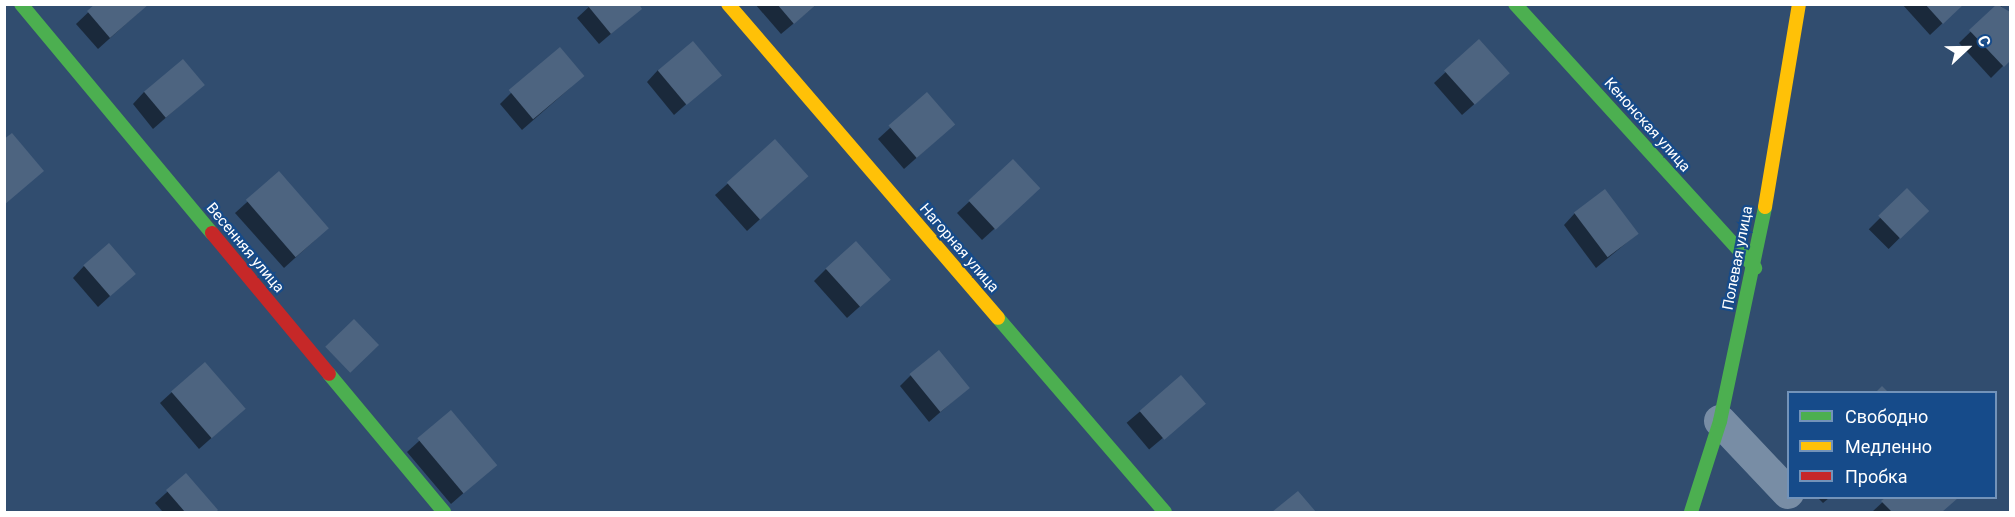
<!DOCTYPE html>
<meta charset="utf-8">
<style>
body{margin:0}
#map{position:relative;width:2015px;height:517px;overflow:hidden;background:#314d6f;font-family:Roboto,sans-serif}
div>[style]{position:absolute}
.shadow>*{inset:0;background:#0007;transform-origin:0 0}
.building>*{inset:0;background:#4d6480;transform-origin:0 0}
.street>*{height:32px;margin:-16px;padding:0 16px;transform-origin:16px;border-radius:16px;background:#788da5}
.fast>*{height:14px;margin:-7px;padding:0 7px;transform-origin:7px;border-radius:7px;background:#4caf50}
.slow>*{height:14px;margin:-7px;padding:0 7px;transform-origin:7px;border-radius:7px;background:#ffc107}
.jam>*{height:14px;margin:-7px;padding:0 7px;transform-origin:7px;border-radius:7px;background:#c62828}
span{translate:-50% -50%;white-space:nowrap;text-align:center;line-height:1.15;-webkit-text-stroke:4.5px #164b8a;paint-order:stroke}
.street-label{font-size:15px;color:#fff}
.frame{position:absolute;inset:0;border:6px solid #fff;pointer-events:none}
.legend{position:absolute;left:1787px;top:391px;width:210px;height:108px;box-sizing:border-box;background:#164b8a;border:2px solid #7393b9;margin:0;padding:8px 10px;list-style:none;font-size:18px;color:#fff}
.legend li{display:flex;align-items:center;gap:12px;height:30px}
.legend b{width:30px;border:2px solid #7393b9}
.north{position:absolute;left:1937px;top:18px;width:60px;height:60px;-webkit-text-stroke:4px #164b8a;paint-order:stroke;rotate:68deg;font-size:16px;font-weight:700;line-height:24px;text-align:center;color:#fff}
.north::after{content:'';display:block;margin:auto;width:21px;height:27px;background:#fff;clip-path:polygon(50% 0,100% 100%,50% 72%,0 100%)}
</style>
<div id="map">
<div class="shadow">
<div style="clip-path:polygon(97px 4px,138px 13px,98px 49px,76px 24px)"></div>
<div style="clip-path:polygon(637px 4px,640px 9px,599px 44px,577px 18px,592px 4px)"></div>
<div style="clip-path:polygon(755px 4px,817px 4px,781px 34px)"></div>
<div style="clip-path:polygon(1902px 4px,1963px 4px,1930px 35px)"></div>
<div style="clip-path:polygon(1999px 4px,2010px 15px,2010px 59px,1991px 78px,1959px 43px)"></div>
<div style="clip-path:polygon(1479px 41px,1496px 85px,1462px 115px,1434px 83px)"></div>
<div style="clip-path:polygon(658px 70px,719px 75px,674px 115px,647px 82px)"></div>
<div style="clip-path:polygon(203px 85px,153px 129px,133px 104px,144px 92px)"></div>
<div style="clip-path:polygon(571px 87px,522px 130px,500px 104px,511px 93px)"></div>
<div style="clip-path:polygon(927px 94px,941px 136px,904px 169px,878px 139px)"></div>
<div style="clip-path:polygon(775px 141px,794px 188px,747px 231px,715px 195px)"></div>
<div style="clip-path:polygon(1013px 161px,1026px 200px,982px 240px,957px 213px)"></div>
<div style="clip-path:polygon(279px 173px,315px 240px,284px 268px,235px 213px)"></div>
<div style="left:1907px;top:191px;width:28px;height:54px;rotate:45deg"></div>
<div style="clip-path:polygon(1575px 213px,1637px 234px,1596px 268px,1564px 225px)"></div>
<div style="clip-path:polygon(84px 266px,122px 285px,98px 307px,73px 278px)"></div>
<div style="clip-path:polygon(826px 269px,877px 291px,847px 318px,814px 281px)"></div>
<div style="clip-path:polygon(911px 375px,968px 388px,929px 422px,900px 386px)"></div>
<div style="left:1181px;top:377px;width:35px;height:71px;rotate:50deg"></div>
<div style="clip-path:polygon(172px 392px,244px 409px,199px 449px,160px 403px)"></div>
<div style="clip-path:polygon(451px 412px,483px 476px,451px 504px,407px 452px)"></div>
<div style="clip-path:polygon(186px 475px,216px 510px,214px 512px,163px 512px,155px 503px)"></div>
<div style="clip-path:polygon(1298px 493px,1314px 512px,1275px 512px)"></div>
<div style="clip-path:polygon(1818px 498px,1829px 498px,1823px 503px)"></div>
<div style="clip-path:polygon(1887px 498px,1956px 498px,1940px 512px,1872px 512px)"></div>
</div>
<div class="building">
<div style="clip-path:polygon(95px 4px,149px 4px,110px 38px,87px 11px)"></div>
<div style="clip-path:polygon(639px 4px,642px 9px,611px 34px,588px 6px)"></div>
<div style="clip-path:polygon(777px 4px,817px 4px,794px 24px)"></div>
<div style="clip-path:polygon(1925px 4px,1964px 4px,1943px 24px)"></div>
<div style="clip-path:polygon(1997px 4px,2010px 12px,2010px 61px,2004px 67px,1969px 30px)"></div>
<div style="left:1479px;top:39px;width:46px;height:47px;rotate:48deg"></div>
<div style="left:693px;top:41px;width:45px;height:46px;rotate:50deg"></div>
<div style="left:560px;top:47px;width:38px;height:67px;rotate:50deg"></div>
<div style="left:183px;top:59px;width:34px;height:51px;rotate:50deg"></div>
<div style="left:927px;top:92px;width:43px;height:51px;rotate:49deg"></div>
<div style="clip-path:polygon(12px 133px,44px 171px,4px 205px,4px 139px)"></div>
<div style="left:775px;top:139px;width:50px;height:65px;rotate:48deg"></div>
<div style="left:1013px;top:159px;width:40px;height:61px;rotate:47deg"></div>
<div style="left:279px;top:171px;width:76px;height:44px;rotate:49deg"></div>
<div style="left:1907px;top:188px;width:32px;height:40px;rotate:46deg"></div>
<div style="left:1605px;top:189px;width:56px;height:39px;rotate:53deg"></div>
<div style="left:856px;top:241px;width:52px;height:41px;rotate:48deg"></div>
<div style="left:109px;top:243px;width:41px;height:34px;rotate:49deg"></div>
<div style="left:354px;top:319px;width:36px;height:40px;rotate:46deg"></div>
<div style="left:939px;top:350px;width:49px;height:38px;rotate:51deg"></div>
<div style="left:205px;top:362px;width:62px;height:45px;rotate:49deg"></div>
<div style="left:1181px;top:375px;width:38px;height:55px;rotate:49deg"></div>
<div style="clip-path:polygon(1882px 386px,1888px 392px,1876px 392px)"></div>
<div style="left:451px;top:410px;width:72px;height:44px;rotate:50deg"></div>
<div style="clip-path:polygon(186px 473px,218px 510px,216px 512px,185px 512px,166px 490px)"></div>
<div style="clip-path:polygon(1298px 491px,1316px 512px,1272px 512px)"></div>
<div style="clip-path:polygon(1885px 498px,1958px 498px,1942px 512px,1892px 512px,1881px 501px)"></div>
</div>
<div class="street">
<div style="left:1720px;top:421px;width:99px;rotate:46.6deg"></div>
</div>
<div class="fast">
<div style="left:21px;top:4px;width:298px;rotate:50.2deg"></div>
<div style="left:1515px;top:4px;width:357px;rotate:47.7deg"></div>
<div style="left:998px;top:318px;width:256px;rotate:49.3deg"></div>
<div style="left:329px;top:374px;width:180px;rotate:50.2deg"></div>
<div style="left:1691px;top:512px;width:96px;rotate:-72.3deg"></div>
<div style="left:1720px;top:421px;width:219px;rotate:-78.1deg"></div>
</div>
<div class="slow">
<div style="left:728px;top:4px;width:414px;rotate:49.3deg"></div>
<div style="left:1765px;top:207px;width:206px;rotate:-80.5deg"></div>
</div>
<div class="jam">
<div style="left:212px;top:233px;width:183px;rotate:50.3deg"></div>
</div>
<div class="street-label">
<span style="left:1647px;top:125px;rotate:48deg">Кенонская улица</span>
<span style="left:245px;top:248px;rotate:50deg">Весенняя улица</span>
<span style="left:959px;top:248px;rotate:49deg">Нагорная улица</span>
<span style="left:1738px;top:258px;rotate:-79deg">Полевая улица</span>
</div>
<div class="frame"></div>
<ul class="legend">
<li><b style="height:8px;background:#4caf50"></b>Свободно</li>
<li><b style="height:8px;background:#ffc107"></b>Медленно</li>
<li><b style="height:8px;background:#c62828"></b>Пробка</li>
</ul>
<div class="north">С</div>
</div>
